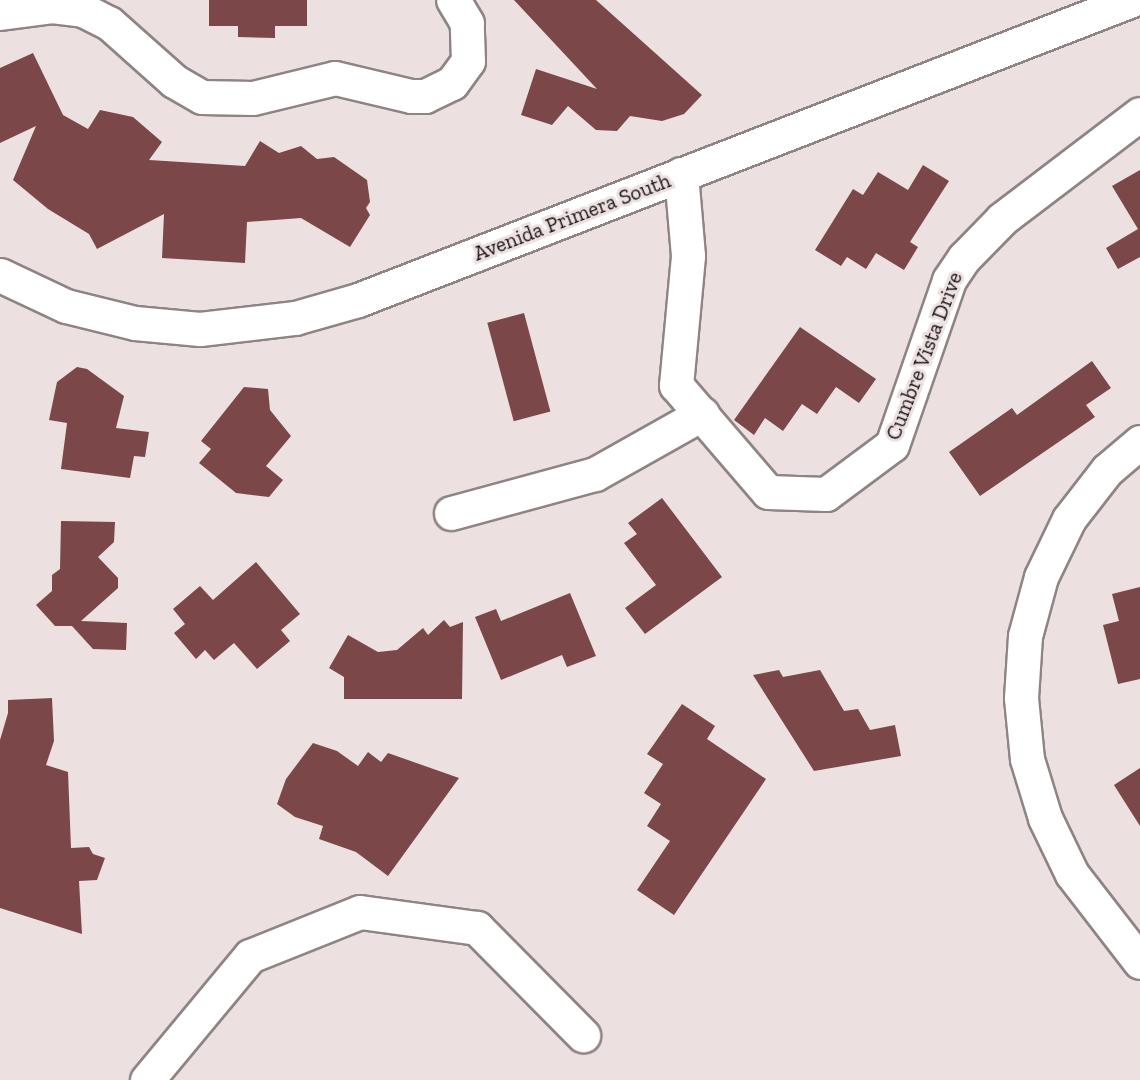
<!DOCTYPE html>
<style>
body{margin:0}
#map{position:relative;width:1140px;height:1080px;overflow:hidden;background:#ece0e0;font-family:"Zilla Slab",serif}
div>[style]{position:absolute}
.building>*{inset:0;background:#7c4748;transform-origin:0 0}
.roads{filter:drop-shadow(2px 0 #8f8484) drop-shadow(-2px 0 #8f8484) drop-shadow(0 2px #8f8484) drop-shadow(0 -2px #8f8484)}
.minor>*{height:33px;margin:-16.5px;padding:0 16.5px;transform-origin:16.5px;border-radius:16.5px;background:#fff}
span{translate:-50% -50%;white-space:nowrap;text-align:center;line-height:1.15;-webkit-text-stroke:6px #ece0e0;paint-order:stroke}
.street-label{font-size:21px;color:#171313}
</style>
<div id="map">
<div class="building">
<div style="clip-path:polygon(209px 0,307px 0,307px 26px,275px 26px,275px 38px,238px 37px,238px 26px,209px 26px)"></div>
<div style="clip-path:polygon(514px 0,596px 0,702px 95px,684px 114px,662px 121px,630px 116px,617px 131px,596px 130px,568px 106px,552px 125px,521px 115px,536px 69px,597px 89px)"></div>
<div style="clip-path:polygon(33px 53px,63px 115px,88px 129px,100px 110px,133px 117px,162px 142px,149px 160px,245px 166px,260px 141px,279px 153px,301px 146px,317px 159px,334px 157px,367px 180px,370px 202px,366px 208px,370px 215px,350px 247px,301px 218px,247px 222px,245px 263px,162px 258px,164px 214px,97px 249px,89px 234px,48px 209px,13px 180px,36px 126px,0 143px,0 68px)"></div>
<div style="clip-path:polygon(923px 165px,949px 181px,910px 242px,918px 247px,904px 270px,876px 253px,866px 269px,847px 257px,841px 266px,815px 250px,853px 189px,863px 195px,878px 172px,908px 190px)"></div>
<div style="clip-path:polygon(1140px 170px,1140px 257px,1118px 269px,1106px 248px,1138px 229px,1112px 186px)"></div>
<div style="left:524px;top:313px;width:102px;height:38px;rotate:75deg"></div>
<div style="clip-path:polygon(800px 327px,876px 379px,859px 403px,836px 387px,817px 414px,802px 404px,783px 431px,765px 418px,754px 435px,734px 420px)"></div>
<div style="clip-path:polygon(1092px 361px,1111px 388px,1086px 405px,1095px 417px,980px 496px,949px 452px,1012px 408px,1017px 415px)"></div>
<div style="clip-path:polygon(77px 367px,87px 369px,124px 396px,116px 428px,149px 432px,145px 457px,134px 456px,130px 478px,61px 469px,67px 423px,49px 420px,57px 382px)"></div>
<div style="clip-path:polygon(244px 387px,268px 389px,270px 410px,291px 436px,266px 466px,283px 480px,269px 497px,236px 493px,199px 463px,211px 449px,201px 441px)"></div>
<div style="clip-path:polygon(662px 498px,722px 577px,645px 634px,625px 608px,656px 585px,624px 543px,637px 534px,628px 523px)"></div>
<div style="clip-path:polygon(61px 521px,115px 522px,114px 542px,98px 557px,118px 578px,118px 588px,81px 621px,127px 623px,126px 650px,93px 649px,72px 626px,55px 626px,36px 605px,52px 591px,52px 575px,60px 569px)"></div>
<div style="clip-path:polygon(256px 562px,300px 614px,281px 630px,290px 641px,257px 669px,234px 643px,214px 660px,205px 650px,196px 659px,174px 633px,185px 624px,173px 609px,200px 586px,213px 600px)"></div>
<div style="clip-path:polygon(1140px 587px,1140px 679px,1118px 684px,1103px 625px,1119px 621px,1112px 594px)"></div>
<div style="clip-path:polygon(570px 593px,596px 656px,567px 667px,562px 655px,501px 680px,475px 617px,496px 609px,501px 621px)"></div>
<div style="clip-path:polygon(444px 620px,450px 627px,463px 622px,462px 699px,344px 699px,344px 677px,329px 668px,348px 635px,378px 652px,397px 650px,423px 628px,428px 635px)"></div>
<div style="clip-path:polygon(779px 670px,783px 677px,820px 670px,844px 711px,858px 709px,870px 730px,895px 725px,901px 756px,814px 771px,753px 675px)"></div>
<div style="clip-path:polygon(52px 698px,54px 741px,46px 765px,68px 772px,71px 848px,89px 847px,93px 854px,105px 858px,97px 880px,79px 881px,82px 934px,0 908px,0 740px,8px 713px,8px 700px)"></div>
<div style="clip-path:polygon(682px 704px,715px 726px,707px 739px,766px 779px,674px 915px,637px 890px,670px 841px,647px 826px,661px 804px,644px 793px,663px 764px,647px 754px)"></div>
<div style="clip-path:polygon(313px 743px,337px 751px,358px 766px,368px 752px,381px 762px,388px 753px,459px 778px,388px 876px,356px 852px,319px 839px,323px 826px,295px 817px,277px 804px,286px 779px)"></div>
<div style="clip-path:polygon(1140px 768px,1140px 826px,1114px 785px)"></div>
</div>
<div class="roads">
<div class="minor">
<div style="left:0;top:13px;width:52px;rotate:-7.7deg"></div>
<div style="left:52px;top:6px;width:31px;rotate:7deg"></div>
<div style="left:83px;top:10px;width:29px;rotate:27deg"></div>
<div style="left:109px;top:23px;width:87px;rotate:41.7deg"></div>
<div style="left:174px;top:81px;width:32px;rotate:30deg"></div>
<div style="left:202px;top:97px;width:51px;rotate:1.1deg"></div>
<div style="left:253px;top:98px;width:84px;rotate:-13.7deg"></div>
<div style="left:335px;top:78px;width:78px;rotate:13.3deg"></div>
<div style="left:411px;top:96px;width:14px"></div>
<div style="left:425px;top:96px;width:30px;rotate:-26deg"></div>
<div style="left:452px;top:83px;width:27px;rotate:-54deg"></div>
<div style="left:468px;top:61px;width:38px;rotate:-92deg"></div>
<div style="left:467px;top:23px;width:27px;rotate:-121deg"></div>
<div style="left:681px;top:174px;width:82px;rotate:85.1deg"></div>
<div style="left:688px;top:256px;width:130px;rotate:95.3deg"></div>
<div style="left:676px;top:385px;width:141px;rotate:49.3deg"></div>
<div style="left:768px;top:492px;width:58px;rotate:2deg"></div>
<div style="left:826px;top:494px;width:82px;rotate:-36.6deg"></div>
<div style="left:892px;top:445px;width:175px;rotate:-70.9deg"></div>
<div style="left:949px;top:280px;width:27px;rotate:-56deg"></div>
<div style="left:964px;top:258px;width:54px;rotate:-45.7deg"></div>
<div style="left:1002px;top:219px;width:173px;rotate:-37.3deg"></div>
<div style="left:0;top:275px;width:73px;rotate:25.2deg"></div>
<div style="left:66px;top:306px;width:71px;rotate:13.8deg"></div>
<div style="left:135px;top:323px;width:65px;rotate:5.3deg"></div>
<div style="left:200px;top:329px;width:96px;rotate:-6.6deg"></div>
<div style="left:295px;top:318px;width:66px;rotate:-15.9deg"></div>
<div style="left:358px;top:300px;width:830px;rotate:-21.19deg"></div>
<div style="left:1140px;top:442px;width:43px;rotate:139.7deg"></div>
<div style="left:1107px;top:470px;width:62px;rotate:127.8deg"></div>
<div style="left:1069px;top:519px;width:64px;rotate:115.8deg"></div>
<div style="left:1041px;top:577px;width:61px;rotate:105.2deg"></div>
<div style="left:1025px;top:636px;width:62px;rotate:93.7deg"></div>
<div style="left:1021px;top:698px;width:61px;rotate:84.4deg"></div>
<div style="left:1027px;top:759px;width:62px;rotate:73deg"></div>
<div style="left:1045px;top:818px;width:62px;rotate:64.3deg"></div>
<div style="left:1072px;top:874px;width:111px;rotate:52.3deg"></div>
<div style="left:451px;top:513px;width:149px;rotate:-15.2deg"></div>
<div style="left:595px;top:474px;width:123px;rotate:-29.3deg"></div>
<div style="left:147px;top:1080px;width:161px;rotate:-50.3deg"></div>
<div style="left:250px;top:956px;width:118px;rotate:-21.8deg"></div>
<div style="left:360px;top:912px;width:118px;rotate:7.8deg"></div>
<div style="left:477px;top:928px;width:151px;rotate:45.3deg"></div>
</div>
</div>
<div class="street-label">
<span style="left:572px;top:217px;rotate:-21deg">Avenida Primera South</span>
<span style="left:924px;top:356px;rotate:-69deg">Cumbre Vista Drive</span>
</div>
</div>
